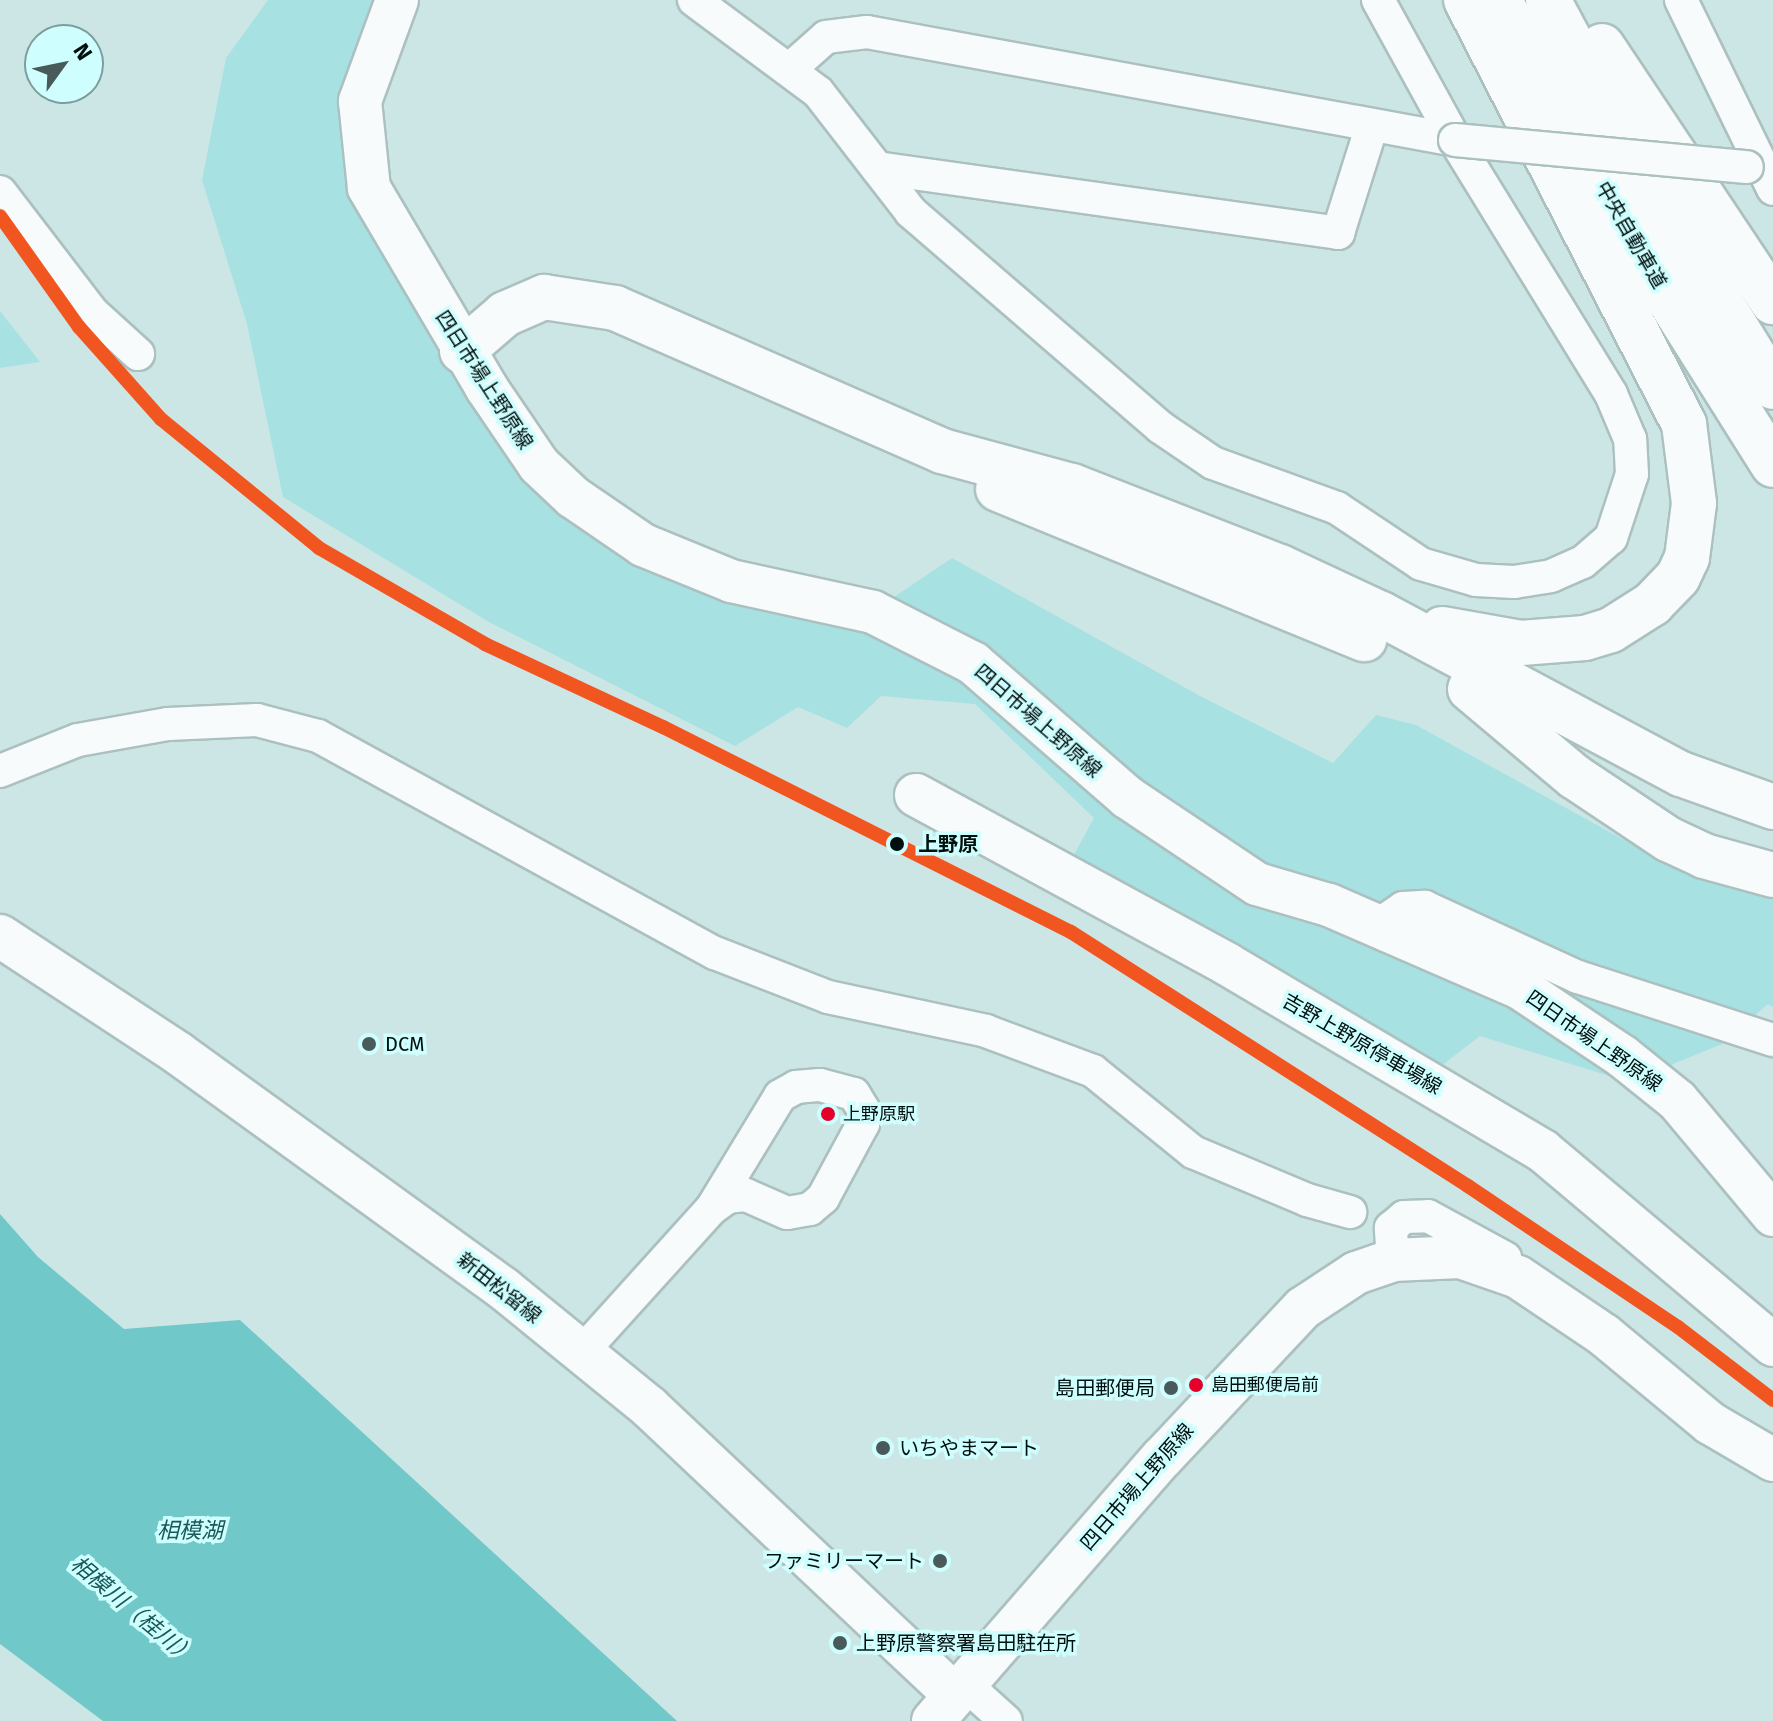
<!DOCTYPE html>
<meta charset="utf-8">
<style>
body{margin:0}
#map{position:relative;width:1773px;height:1721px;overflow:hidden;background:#cce6e6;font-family:"Fira Sans","Noto Sans JP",sans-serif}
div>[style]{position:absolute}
.green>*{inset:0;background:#a7e1e2}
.water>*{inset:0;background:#71c8c9}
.roads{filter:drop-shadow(2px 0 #acc0c0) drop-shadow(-2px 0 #acc0c0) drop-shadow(0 2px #acc0c0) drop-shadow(0 -2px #acc0c0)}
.minor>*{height:32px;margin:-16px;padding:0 16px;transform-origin:16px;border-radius:16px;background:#f7fbfb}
.major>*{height:42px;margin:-21px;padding:0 21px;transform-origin:21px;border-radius:21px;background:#f7fbfb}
.highway>*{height:44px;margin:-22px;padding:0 22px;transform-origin:22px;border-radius:22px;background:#f7fbfb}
.bridges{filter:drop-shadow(2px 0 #acc0c0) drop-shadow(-2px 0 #acc0c0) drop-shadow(0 2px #acc0c0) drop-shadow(0 -2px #acc0c0)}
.minor-bridge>*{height:32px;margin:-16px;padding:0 16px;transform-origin:16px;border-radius:16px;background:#f7fbfb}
.rail-1>*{height:14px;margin:-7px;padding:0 7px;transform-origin:7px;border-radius:7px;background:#f15620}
.dots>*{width:22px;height:22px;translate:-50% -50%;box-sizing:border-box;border:4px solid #cffefe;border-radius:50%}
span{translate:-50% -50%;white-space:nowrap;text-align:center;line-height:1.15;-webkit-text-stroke:7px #cffefe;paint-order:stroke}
.bus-label{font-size:18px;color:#010f0f}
.left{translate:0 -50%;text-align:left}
.street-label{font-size:20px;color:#010f0f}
.stop-label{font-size:20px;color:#010f0f;font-weight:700}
.poi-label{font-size:20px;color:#010f0f}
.right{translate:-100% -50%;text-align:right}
.water-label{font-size:22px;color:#185859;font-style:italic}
.north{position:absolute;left:24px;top:24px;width:80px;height:80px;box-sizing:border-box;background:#cffefe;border:2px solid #7d9e9e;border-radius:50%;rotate:57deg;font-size:22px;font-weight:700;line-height:32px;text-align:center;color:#010f0f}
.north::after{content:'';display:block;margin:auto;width:28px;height:36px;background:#485a5a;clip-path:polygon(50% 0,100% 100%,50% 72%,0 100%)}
</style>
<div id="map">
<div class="green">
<div style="clip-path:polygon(268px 0,397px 0,360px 132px,486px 387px,643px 545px,872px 612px,952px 558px,1200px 696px,1333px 763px,1376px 715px,1416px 725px,1635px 846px,1773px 884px,1773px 1007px,1768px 1004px,1722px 1044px,1629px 1082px,1480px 1036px,1423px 1080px,1063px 875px,1094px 818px,975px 704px,881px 696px,847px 728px,798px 707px,735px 746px,489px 622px,283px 497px,247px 324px,202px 180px,226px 58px)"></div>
<div style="clip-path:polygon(0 311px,40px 362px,0 368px)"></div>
</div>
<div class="water">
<div style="clip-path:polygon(0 1214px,38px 1257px,124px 1329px,240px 1320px,677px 1721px,103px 1721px,0 1644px)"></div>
</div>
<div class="roads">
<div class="minor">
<div style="left:694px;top:0;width:154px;rotate:36.6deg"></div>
<div style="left:818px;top:92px;width:152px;rotate:52.2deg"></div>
<div style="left:911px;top:212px;width:329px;rotate:40.8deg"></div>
<div style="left:1160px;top:427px;width:64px;rotate:34.2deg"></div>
<div style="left:1213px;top:463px;width:132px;rotate:19.9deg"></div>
<div style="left:1337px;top:508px;width:101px;rotate:33.7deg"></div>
<div style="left:1421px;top:564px;width:57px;rotate:16.2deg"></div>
<div style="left:1476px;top:580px;width:38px;rotate:3deg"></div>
<div style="left:1514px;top:582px;width:37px;rotate:-9deg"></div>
<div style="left:1551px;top:576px;width:35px;rotate:-24deg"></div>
<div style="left:1583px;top:562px;width:37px;rotate:-41deg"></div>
<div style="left:1611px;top:538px;width:67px;rotate:-71.8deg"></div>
<div style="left:1632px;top:474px;width:35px;rotate:-93deg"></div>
<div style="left:1630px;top:439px;width:49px;rotate:-112.9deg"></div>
<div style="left:1611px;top:394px;width:298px;rotate:-121.6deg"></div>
<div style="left:1455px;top:140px;width:160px;rotate:-118.8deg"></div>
<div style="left:1681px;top:0;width:210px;rotate:64deg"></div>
<div style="left:790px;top:69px;width:48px;rotate:-41.6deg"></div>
<div style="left:826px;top:37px;width:41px;rotate:-7deg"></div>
<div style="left:867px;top:32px;width:598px;rotate:10.41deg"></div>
<div style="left:877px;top:168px;width:466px;rotate:8deg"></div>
<div style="left:1338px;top:233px;width:113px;rotate:-72.5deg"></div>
<div style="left:0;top:192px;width:153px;rotate:52.5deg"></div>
<div style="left:93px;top:313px;width:61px;rotate:42.3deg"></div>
<div style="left:0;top:771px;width:84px;rotate:-21.7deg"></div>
<div style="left:78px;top:740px;width:91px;rotate:-10.1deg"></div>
<div style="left:168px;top:724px;width:89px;rotate:-2.6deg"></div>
<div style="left:257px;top:720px;width:63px;rotate:14.7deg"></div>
<div style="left:318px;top:736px;width:452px;rotate:28.7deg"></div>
<div style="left:715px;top:953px;width:121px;rotate:21.3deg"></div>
<div style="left:828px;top:997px;width:162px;rotate:12.1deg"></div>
<div style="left:986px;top:1031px;width:114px;rotate:20.5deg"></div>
<div style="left:1093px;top:1071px;width:129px;rotate:39deg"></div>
<div style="left:1193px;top:1152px;width:124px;rotate:22.8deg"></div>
<div style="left:1307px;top:1200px;width:45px;rotate:15.6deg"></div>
<div style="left:1375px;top:927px;width:34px;rotate:-34deg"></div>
<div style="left:1403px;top:908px;width:22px;rotate:-3deg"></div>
<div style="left:1425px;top:907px;width:168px;rotate:24.6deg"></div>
<div style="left:1578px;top:977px;width:205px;rotate:17.9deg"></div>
<div style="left:820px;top:1085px;width:35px;rotate:15deg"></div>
<div style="left:854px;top:1094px;width:17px;rotate:59deg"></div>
<div style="left:863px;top:1109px;width:15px;rotate:90deg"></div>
<div style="left:863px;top:1124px;width:84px;rotate:118.4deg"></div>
<div style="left:823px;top:1198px;width:17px;rotate:140deg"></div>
<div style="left:810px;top:1209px;width:23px;rotate:170deg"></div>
<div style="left:787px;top:1213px;width:45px;rotate:-156.3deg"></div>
<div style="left:746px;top:1195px;width:18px;rotate:174deg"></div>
<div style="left:728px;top:1197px;width:19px;rotate:145deg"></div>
<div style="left:712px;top:1208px;width:131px;rotate:-58.7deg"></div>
<div style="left:780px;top:1096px;width:18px;rotate:-29deg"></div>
<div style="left:796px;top:1087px;width:24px;rotate:-5deg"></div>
<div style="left:1393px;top:1260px;width:32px;rotate:-94deg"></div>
<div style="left:1391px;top:1228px;width:17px;rotate:-40deg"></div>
<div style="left:1404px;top:1217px;width:24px;rotate:-2deg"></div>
<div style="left:1428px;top:1216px;width:88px;rotate:28.6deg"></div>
<div style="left:581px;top:1353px;width:195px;rotate:-47.9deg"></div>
<div style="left:965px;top:1684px;width:55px;rotate:42.1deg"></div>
</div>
<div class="major">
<div style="left:397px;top:0;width:108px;rotate:110.1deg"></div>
<div style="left:360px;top:101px;width:87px;rotate:84.1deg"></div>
<div style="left:369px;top:188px;width:231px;rotate:59.5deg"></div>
<div style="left:486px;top:387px;width:94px;rotate:55.8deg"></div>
<div style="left:539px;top:465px;width:47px;rotate:43.3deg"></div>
<div style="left:573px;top:497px;width:85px;rotate:34.4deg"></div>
<div style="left:643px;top:545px;width:95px;rotate:22.2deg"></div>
<div style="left:731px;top:581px;width:145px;rotate:12.3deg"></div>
<div style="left:873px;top:612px;width:112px;rotate:27deg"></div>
<div style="left:973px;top:663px;width:204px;rotate:41deg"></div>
<div style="left:1127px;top:797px;width:156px;rotate:33.8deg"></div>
<div style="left:1257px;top:884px;width:75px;rotate:16.3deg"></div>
<div style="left:1329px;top:905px;width:208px;rotate:23.5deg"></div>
<div style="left:1520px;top:988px;width:123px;rotate:33.7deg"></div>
<div style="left:1622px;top:1056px;width:70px;rotate:38.7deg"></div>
<div style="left:1677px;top:1100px;width:150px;rotate:50.1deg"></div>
<div style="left:916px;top:795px;width:354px;rotate:28.5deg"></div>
<div style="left:1227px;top:964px;width:367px;rotate:30.6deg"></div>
<div style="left:1543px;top:1151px;width:301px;rotate:40.1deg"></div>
<div style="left:0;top:936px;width:213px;rotate:33.3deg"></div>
<div style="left:178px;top:1053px;width:402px;rotate:35.9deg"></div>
<div style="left:504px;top:1289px;width:187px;rotate:39.1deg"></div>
<div style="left:649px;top:1407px;width:420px;rotate:43.3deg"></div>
<div style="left:933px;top:1721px;width:349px;rotate:-49deg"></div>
<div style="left:1162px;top:1458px;width:206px;rotate:-46.8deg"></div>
<div style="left:1303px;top:1308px;width:64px;rotate:-33.4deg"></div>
<div style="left:1356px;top:1273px;width:39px;rotate:-19deg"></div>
<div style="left:1393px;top:1260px;width:67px;rotate:-2.6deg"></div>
<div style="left:1460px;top:1257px;width:61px;rotate:19deg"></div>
<div style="left:1518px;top:1277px;width:104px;rotate:34deg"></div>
<div style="left:1604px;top:1335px;width:138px;rotate:39.7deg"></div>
<div style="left:1710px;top:1423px;width:73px;rotate:30.4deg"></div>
</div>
<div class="highway">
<div style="left:1499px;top:0;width:343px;rotate:60.4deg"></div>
<div style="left:1668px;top:298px;width:197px;rotate:57.8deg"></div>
<div style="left:1548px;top:0;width:207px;rotate:61.7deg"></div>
<div style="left:1646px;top:182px;width:241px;rotate:58.2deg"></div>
<div style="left:1602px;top:46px;width:308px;rotate:56.3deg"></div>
<div style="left:462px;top:351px;width:57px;rotate:-40.7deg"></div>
<div style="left:505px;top:314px;width:43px;rotate:-23.6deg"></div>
<div style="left:544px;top:297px;width:72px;rotate:8.8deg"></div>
<div style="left:615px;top:308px;width:357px;rotate:23.6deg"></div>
<div style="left:942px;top:451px;width:135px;rotate:15.1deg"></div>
<div style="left:1072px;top:486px;width:223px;rotate:21.3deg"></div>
<div style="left:1280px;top:567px;width:111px;rotate:25deg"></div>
<div style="left:1381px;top:614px;width:340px;rotate:28.1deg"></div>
<div style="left:1681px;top:774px;width:98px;rotate:19.7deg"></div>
<div style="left:998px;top:489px;width:396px;rotate:22.3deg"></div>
<div style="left:1442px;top:629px;width:80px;rotate:10deg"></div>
<div style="left:1521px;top:643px;width:64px;rotate:-4.5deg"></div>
<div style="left:1585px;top:638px;width:27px;rotate:-17deg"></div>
<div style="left:1611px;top:630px;width:49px;rotate:-32.4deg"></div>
<div style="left:1652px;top:604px;width:37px;rotate:-46deg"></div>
<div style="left:1678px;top:577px;width:21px;rotate:-65deg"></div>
<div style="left:1687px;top:558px;width:55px;rotate:-82.7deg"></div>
<div style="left:1694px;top:503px;width:80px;rotate:-97.2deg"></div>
<div style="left:1684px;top:424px;width:477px;rotate:-117.2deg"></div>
<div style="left:1470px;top:689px;width:137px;rotate:40deg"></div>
<div style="left:1575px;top:777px;width:112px;rotate:33.7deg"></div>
<div style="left:1668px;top:839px;width:40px;rotate:25deg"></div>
<div style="left:1704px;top:856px;width:72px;rotate:15.4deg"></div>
</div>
</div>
<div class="bridges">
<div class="minor-bridge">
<div style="left:1455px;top:140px;width:293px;rotate:5.3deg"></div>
</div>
</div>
<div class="rail-1">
<div style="left:0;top:216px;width:136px;rotate:54.6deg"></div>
<div style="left:79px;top:327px;width:123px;rotate:48.3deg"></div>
<div style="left:161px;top:419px;width:204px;rotate:39.2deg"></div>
<div style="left:319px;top:548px;width:192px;rotate:30deg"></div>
<div style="left:485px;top:644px;width:196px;rotate:25deg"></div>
<div style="left:663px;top:727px;width:457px;rotate:26.7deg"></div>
<div style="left:1071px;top:932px;width:471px;rotate:32.6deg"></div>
<div style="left:1468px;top:1186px;width:253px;rotate:33.9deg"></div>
<div style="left:1678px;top:1327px;width:120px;rotate:37.5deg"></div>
</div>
<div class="dots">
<div style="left:897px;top:844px;background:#010f0f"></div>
<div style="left:369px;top:1044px;background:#485a5a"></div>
<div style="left:828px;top:1114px;background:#e4002b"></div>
<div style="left:1196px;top:1385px;background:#e4002b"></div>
<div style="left:1171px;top:1388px;background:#485a5a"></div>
<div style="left:883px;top:1448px;background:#485a5a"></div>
<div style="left:940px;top:1561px;background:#485a5a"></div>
<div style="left:840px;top:1643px;background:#485a5a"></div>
</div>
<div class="bus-label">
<span class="left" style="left:843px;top:1114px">上野原駅</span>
<span class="left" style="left:1211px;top:1385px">島田郵便局前</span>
</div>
<div class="street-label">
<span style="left:1631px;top:235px;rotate:60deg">中央自動車道</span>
<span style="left:484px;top:380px;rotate:57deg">四日市場上野原線</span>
<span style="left:1038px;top:721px;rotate:41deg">四日市場上野原線</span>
<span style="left:1594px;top:1041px;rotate:35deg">四日市場上野原線</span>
<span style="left:1362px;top:1044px;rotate:30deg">吉野上野原停車場線</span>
<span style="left:499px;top:1288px;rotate:38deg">新田松留線</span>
<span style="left:1137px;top:1487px;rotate:-49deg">四日市場上野原線</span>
</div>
<div class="stop-label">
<span class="left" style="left:918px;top:844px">上野原</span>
</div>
<div class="poi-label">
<span class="left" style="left:385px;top:1044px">DCM</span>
<span class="right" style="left:1155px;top:1388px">島田郵便局</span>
<span class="left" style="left:899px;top:1448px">いちやまマート</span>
<span class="right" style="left:924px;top:1561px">ファミリーマート</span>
<span class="left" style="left:856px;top:1643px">上野原警察署島田駐在所</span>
</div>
<div class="water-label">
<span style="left:190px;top:1531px">相模湖</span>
<span style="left:133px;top:1610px;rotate:40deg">相模川（桂川）</span>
</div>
<div class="north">N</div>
</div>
